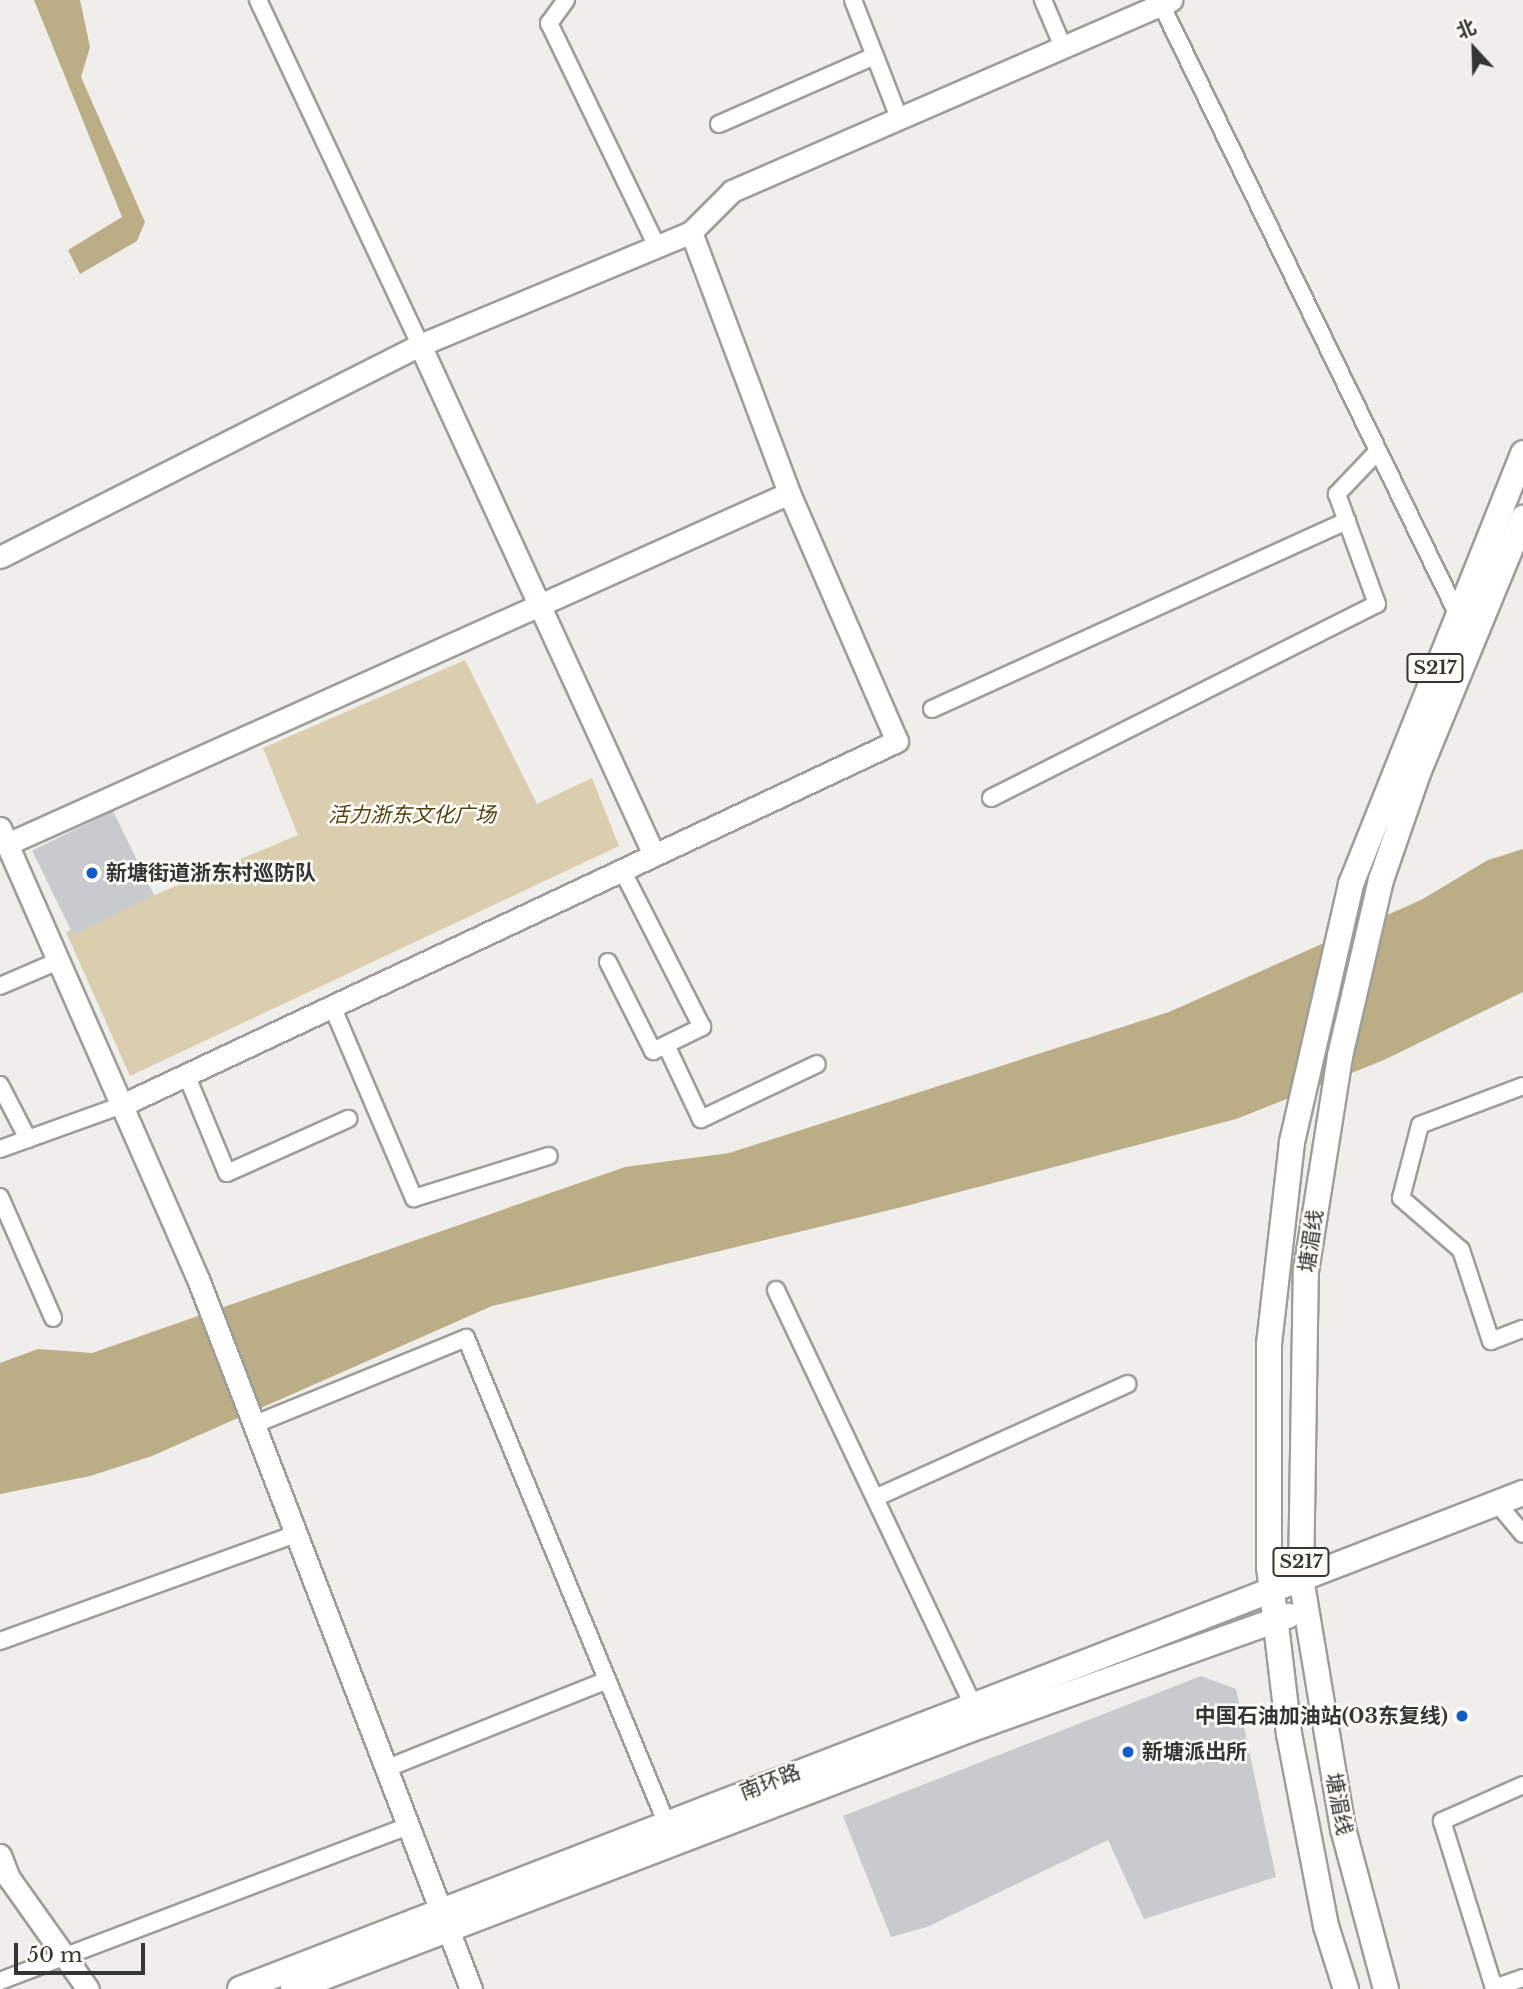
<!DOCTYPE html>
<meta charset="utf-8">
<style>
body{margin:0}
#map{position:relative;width:1523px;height:1989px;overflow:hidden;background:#f0eeea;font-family:"Libre Baskerville","Noto Sans SC",serif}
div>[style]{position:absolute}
.green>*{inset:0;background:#daceae}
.water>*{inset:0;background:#bbad86}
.building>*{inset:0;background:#c8cace;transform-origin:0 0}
.roads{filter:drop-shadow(2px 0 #9e9d99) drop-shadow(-2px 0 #9e9d99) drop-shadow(0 2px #9e9d99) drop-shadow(0 -2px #9e9d99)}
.street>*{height:16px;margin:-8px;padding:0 8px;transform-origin:8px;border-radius:8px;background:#fff}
.secondary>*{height:21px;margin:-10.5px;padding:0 10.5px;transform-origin:10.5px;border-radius:10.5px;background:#fff}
.primary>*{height:24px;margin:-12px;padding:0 12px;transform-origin:12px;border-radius:12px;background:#fff}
.dots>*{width:19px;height:19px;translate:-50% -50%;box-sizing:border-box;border:4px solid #fdfcf7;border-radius:50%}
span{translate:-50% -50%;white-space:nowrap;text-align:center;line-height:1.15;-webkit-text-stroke:5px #fdfcf7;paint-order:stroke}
.shield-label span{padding:2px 5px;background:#fdfcf7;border:2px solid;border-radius:5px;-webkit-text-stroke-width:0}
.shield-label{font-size:19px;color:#353533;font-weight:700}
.park-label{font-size:21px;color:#524212;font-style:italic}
.poi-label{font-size:21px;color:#353533;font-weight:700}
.left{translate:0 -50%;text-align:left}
.right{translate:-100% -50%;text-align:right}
.street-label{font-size:21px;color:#353533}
.north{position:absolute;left:1439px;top:14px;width:70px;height:70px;-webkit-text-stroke:5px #fdfcf7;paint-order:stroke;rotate:338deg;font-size:19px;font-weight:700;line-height:28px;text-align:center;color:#353533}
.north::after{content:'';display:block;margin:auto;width:24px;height:32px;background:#353533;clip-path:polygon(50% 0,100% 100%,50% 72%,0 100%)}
.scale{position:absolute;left:14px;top:1943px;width:131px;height:32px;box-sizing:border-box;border:4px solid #353533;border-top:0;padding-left:9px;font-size:21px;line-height:24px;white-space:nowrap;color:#353533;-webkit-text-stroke:5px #fdfcf7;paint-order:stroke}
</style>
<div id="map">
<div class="green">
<div style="clip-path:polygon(465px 660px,537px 804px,592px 778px,619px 846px,130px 1076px,66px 932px,298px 835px,263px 748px)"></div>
</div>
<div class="water">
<div style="clip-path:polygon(34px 0,80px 0,90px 47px,81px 77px,145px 222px,137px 241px,80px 274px,68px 250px,122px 217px)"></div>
<div style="clip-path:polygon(1523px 849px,1523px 992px,1384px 1060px,1236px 1119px,902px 1207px,492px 1306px,152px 1456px,90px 1476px,0 1494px,0 1363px,38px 1349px,92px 1353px,625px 1167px,729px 1153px,1169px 1012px,1421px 900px,1488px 860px)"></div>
</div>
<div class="building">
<div style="left:113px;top:811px;width:94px;height:90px;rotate:64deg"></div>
<div style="clip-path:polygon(1201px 1676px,1236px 1689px,1276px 1877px,1144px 1919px,1108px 1840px,927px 1927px,891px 1937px,843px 1816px)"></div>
</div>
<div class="roads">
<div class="street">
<div style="left:258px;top:0;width:381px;rotate:64.8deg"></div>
<div style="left:566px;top:0;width:29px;rotate:126deg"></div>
<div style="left:549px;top:23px;width:248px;rotate:64.2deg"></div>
<div style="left:853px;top:0;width:60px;rotate:68.6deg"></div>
<div style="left:1043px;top:0;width:51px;rotate:66.9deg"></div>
<div style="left:1161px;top:4px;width:677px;rotate:64.08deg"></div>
<div style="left:719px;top:124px;width:170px;rotate:-23.6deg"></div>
<div style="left:875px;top:56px;width:66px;rotate:68.8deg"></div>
<div style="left:932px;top:709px;width:456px;rotate:-24.4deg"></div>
<div style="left:991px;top:798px;width:432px;rotate:-26.7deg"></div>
<div style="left:1377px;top:604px;width:117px;rotate:-110deg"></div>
<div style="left:1337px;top:494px;width:59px;rotate:-46.4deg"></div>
<div style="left:608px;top:962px;width:100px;rotate:63.2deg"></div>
<div style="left:653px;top:1051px;width:55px;rotate:-26.1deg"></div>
<div style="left:702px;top:1027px;width:176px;rotate:-117deg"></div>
<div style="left:0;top:986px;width:63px;rotate:-23.3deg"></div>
<div style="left:332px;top:1006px;width:209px;rotate:66.9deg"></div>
<div style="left:414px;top:1198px;width:141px;rotate:-17.3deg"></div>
<div style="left:666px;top:1045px;width:82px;rotate:64.7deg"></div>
<div style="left:701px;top:1119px;width:128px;rotate:-25.4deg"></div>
<div style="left:186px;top:1074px;width:107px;rotate:67.5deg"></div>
<div style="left:227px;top:1173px;width:133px;rotate:-24.1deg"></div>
<div style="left:0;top:1085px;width:61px;rotate:62.6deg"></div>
<div style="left:1523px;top:1086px;width:110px;rotate:159.3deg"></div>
<div style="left:1420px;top:1125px;width:75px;rotate:104.6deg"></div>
<div style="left:1401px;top:1198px;width:79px;rotate:40.9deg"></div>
<div style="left:1461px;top:1250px;width:96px;rotate:71.8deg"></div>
<div style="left:1491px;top:1341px;width:34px;rotate:-21deg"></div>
<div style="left:0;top:1149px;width:130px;rotate:-19.8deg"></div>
<div style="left:0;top:1197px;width:132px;rotate:66.3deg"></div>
<div style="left:776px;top:1290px;width:457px;rotate:64.6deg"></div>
<div style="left:253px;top:1425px;width:230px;rotate:-22.2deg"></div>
<div style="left:466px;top:1338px;width:524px;rotate:67.55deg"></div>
<div style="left:875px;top:1498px;width:277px;rotate:-24.3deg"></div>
<div style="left:1497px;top:1503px;width:40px;rotate:50deg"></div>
<div style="left:0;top:1641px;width:314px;rotate:-19.9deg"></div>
<div style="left:385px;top:1769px;width:239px;rotate:-21.8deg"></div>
<div style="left:1523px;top:1785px;width:89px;rotate:156deg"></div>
<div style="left:1442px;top:1821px;width:175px;rotate:72.7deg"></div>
<div style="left:1494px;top:1988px;width:31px;rotate:-19deg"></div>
<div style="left:0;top:1981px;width:436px;rotate:-20.8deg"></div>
</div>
<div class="secondary">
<div style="left:691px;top:232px;width:279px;rotate:69.4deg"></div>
<div style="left:420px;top:345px;width:294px;rotate:-22.6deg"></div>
<div style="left:691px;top:232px;width:58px;rotate:-45deg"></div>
<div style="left:732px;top:191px;width:479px;rotate:-23.5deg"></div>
<div style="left:0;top:557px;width:470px;rotate:-26.8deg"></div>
<div style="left:420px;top:345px;width:561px;rotate:65.35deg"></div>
<div style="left:0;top:828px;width:493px;rotate:66.3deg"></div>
<div style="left:198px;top:1279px;width:761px;rotate:68.97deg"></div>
<div style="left:7px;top:844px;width:857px;rotate:-24.17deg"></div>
<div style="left:789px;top:493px;width:270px;rotate:66.5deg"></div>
<div style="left:897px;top:741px;width:856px;rotate:154.84deg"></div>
<div style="left:0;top:1855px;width:25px;rotate:69deg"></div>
<div style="left:9px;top:1878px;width:136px;rotate:54.6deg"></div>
</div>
<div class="primary">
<div style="left:240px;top:1989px;width:1376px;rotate:-21.14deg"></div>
<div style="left:293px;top:1989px;width:724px;rotate:-20.96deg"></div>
<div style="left:969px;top:1730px;width:339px;rotate:-19.7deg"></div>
<div style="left:1346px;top:1989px;width:66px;rotate:-107.6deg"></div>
<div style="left:1326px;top:1926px;width:196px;rotate:-100.9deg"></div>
<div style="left:1289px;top:1734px;width:168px;rotate:-96.8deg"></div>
<div style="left:1269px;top:1567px;width:223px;rotate:-90deg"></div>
<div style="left:1269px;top:1344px;width:203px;rotate:-83.5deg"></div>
<div style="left:1292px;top:1142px;width:265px;rotate:-77.1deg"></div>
<div style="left:1351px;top:884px;width:464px;rotate:-68.2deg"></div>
<div style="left:1386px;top:1989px;width:166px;rotate:-105deg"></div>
<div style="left:1343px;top:1829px;width:254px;rotate:-99.5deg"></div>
<div style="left:1301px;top:1579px;width:308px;rotate:-89.1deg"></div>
<div style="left:1306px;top:1271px;width:218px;rotate:-81deg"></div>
<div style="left:1340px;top:1056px;width:181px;rotate:-76.9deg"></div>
<div style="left:1381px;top:880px;width:113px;rotate:-70.9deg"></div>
<div style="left:1418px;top:773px;width:276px;rotate:-67.6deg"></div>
</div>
</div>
<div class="dots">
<div style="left:92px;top:873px;background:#105dc8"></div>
<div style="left:1462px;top:1716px;background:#105dc8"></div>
<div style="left:1128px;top:1752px;background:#105dc8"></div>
</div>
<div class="shield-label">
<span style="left:1435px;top:668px">S217</span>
<span style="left:1301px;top:1562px">S217</span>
</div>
<div class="park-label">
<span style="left:412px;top:815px">活力浙东文化广场</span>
</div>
<div class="poi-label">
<span class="left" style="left:106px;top:873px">新塘街道浙东村巡防队</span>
<span class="right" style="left:1448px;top:1716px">中国石油加油站(03东复线)</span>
<span class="left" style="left:1142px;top:1752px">新塘派出所</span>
</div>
<div class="street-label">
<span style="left:1311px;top:1241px;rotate:-82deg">塘湄线</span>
<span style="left:770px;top:1782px;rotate:-21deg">南环路</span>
<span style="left:1339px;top:1804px;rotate:79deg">塘湄线</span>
</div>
<div class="north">北</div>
<div class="scale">50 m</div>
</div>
